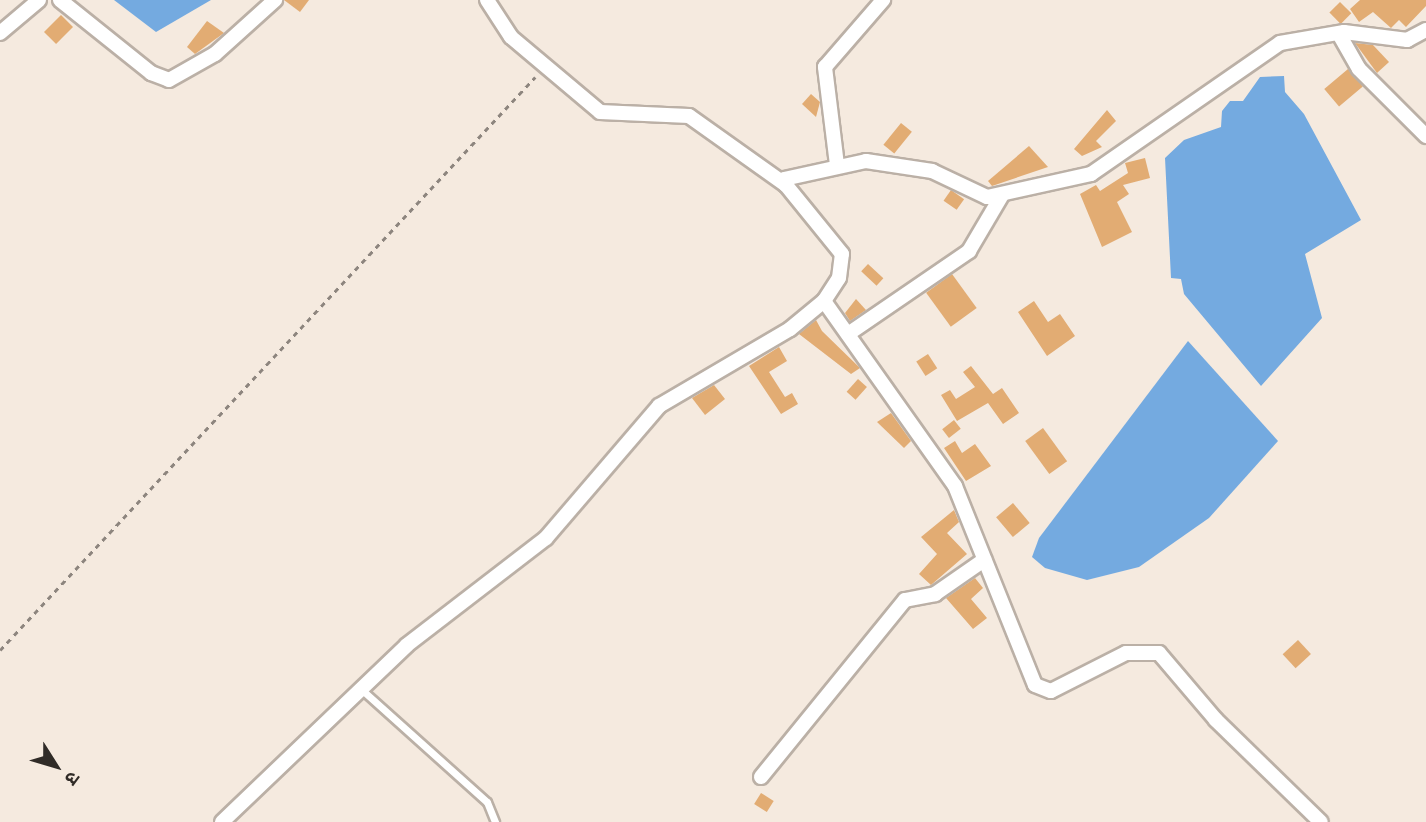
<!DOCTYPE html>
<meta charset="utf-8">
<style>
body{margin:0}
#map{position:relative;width:1426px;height:822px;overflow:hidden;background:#f5eadf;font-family:Barlow,"Noto Sans Devanagari",sans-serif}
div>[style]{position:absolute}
.water>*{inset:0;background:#74aae0}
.building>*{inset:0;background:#e2ac73;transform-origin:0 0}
.path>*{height:2.5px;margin-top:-1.25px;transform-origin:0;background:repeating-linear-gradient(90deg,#8d857e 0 5px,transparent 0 10px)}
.roads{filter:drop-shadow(2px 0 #bbb0a6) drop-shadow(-2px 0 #bbb0a6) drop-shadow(0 2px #bbb0a6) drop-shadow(0 -2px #bbb0a6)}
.service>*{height:7px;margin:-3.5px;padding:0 3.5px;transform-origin:3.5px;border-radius:3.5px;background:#fff}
.minor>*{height:14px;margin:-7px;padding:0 7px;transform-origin:7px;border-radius:7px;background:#fff}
span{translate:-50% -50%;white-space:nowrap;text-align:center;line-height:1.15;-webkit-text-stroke:5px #f5eadf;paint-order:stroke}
.north{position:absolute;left:21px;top:731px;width:70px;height:70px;-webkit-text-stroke:5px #f5eadf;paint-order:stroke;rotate:127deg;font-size:19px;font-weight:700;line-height:28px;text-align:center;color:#302b27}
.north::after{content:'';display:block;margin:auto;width:24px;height:32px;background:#302b27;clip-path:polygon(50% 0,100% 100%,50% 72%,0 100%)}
</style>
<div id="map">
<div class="water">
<div style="clip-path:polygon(114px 0,211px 0,156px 32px)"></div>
<div style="clip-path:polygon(1284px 76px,1285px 92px,1304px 114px,1361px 220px,1305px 254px,1322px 318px,1261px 386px,1184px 294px,1181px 279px,1171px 278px,1165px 158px,1184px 140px,1221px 127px,1222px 111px,1230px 101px,1243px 101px,1260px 77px)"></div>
<div style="clip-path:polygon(1188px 341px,1278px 441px,1209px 518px,1139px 567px,1087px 580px,1045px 568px,1032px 557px,1039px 538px)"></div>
</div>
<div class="building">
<div style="clip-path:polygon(284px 0,309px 0,300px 12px)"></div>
<div style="clip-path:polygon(1360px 0,1426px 0,1426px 6px,1406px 27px,1399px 20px,1391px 28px,1373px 12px,1359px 22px,1350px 9px)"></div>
<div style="left:1340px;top:2px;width:16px;height:15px;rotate:45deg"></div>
<div style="left:61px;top:15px;width:17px;height:24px;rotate:45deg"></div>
<div style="clip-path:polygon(207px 21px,224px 33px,195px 54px,187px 47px)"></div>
<div style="clip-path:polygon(1355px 43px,1373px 45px,1389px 62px,1377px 73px)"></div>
<div style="left:1348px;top:69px;width:23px;height:31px;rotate:50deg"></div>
<div style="clip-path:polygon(811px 94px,820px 102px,816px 117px,802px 104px)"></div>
<div style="clip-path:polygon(1107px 110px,1116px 121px,1096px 141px,1102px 147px,1082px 156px,1074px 149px)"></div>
<div style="left:901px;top:123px;width:14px;height:28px;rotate:39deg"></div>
<div style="clip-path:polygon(1029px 146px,1048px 167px,992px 186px,988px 181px)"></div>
<div style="clip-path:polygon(1145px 158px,1150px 178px,1123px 185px,1129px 194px,1117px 202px,1132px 232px,1102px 247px,1080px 194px,1096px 185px,1100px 191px,1128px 173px,1125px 163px)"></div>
<div style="left:951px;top:190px;width:16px;height:13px;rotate:35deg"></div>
<div style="left:868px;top:264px;width:21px;height:10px;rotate:43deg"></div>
<div style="left:952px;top:274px;width:42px;height:32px;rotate:54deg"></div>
<div style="clip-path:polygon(856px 299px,866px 310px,850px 321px,845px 313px)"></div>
<div style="clip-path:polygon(1034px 301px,1048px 322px,1060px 314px,1075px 336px,1047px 356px,1018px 312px)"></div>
<div style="clip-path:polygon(816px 320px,822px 331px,860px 368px,851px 374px,799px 334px)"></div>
<div style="clip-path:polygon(779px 347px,787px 361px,769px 372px,785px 397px,792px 393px,798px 404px,781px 414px,749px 366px)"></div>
<div style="left:928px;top:354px;width:17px;height:14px;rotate:57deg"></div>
<div style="clip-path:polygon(971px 366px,993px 394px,1002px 388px,1019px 413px,1003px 424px,988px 403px,957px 421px,941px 395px,950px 390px,956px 399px,975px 387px,963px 372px)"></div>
<div style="left:858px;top:379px;width:12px;height:17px;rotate:42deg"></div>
<div style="clip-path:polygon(714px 385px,725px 399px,705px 415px,692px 398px)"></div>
<div style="clip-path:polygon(891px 413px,911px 441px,904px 448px,877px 422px)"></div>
<div style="left:954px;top:420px;width:11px;height:15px;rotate:52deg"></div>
<div style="left:1043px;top:428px;width:41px;height:22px;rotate:54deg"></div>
<div style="clip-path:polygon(955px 441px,962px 453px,975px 444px,991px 466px,966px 481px,944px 448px)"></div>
<div style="left:1013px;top:503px;width:26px;height:22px;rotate:50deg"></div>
<div style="clip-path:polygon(954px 510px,959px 522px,947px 533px,967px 554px,931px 585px,919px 574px,937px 554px,921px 537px)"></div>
<div style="clip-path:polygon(975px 578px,983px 588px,971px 599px,987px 618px,973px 629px,946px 598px)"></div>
<div style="left:1298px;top:640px;width:19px;height:21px;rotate:47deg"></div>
<div style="left:761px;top:793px;width:15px;height:13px;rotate:32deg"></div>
</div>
<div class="path">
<div style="left:0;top:650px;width:784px;rotate:-46.96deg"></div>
</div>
<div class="roads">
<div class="service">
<div style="left:361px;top:689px;width:169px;rotate:41.9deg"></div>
<div style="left:487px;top:802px;width:22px;rotate:68deg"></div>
</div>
<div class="minor">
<div style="left:60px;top:0;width:117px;rotate:38.7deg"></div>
<div style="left:151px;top:73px;width:19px;rotate:21deg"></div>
<div style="left:169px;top:80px;width:53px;rotate:-29.5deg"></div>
<div style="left:215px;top:54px;width:81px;rotate:-42deg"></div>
<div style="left:487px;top:0;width:44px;rotate:57deg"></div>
<div style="left:511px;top:37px;width:116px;rotate:40.1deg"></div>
<div style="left:600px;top:112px;width:89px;rotate:2.6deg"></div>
<div style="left:689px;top:116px;width:119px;rotate:35.4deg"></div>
<div style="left:786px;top:185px;width:6px;rotate:-108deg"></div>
<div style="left:784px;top:179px;width:84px;rotate:-12.4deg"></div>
<div style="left:866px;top:161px;width:67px;rotate:8.6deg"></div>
<div style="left:932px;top:171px;width:61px;rotate:25.3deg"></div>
<div style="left:987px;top:197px;width:107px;rotate:-12.5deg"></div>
<div style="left:1091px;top:174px;width:230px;rotate:-34.7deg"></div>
<div style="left:1280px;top:43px;width:65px;rotate:-9.8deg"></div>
<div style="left:1344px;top:32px;width:64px;rotate:7.2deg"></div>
<div style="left:1407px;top:40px;width:21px;rotate:-28deg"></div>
<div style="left:0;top:33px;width:51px;rotate:-40.2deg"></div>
<div style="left:1339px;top:34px;width:40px;rotate:60.3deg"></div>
<div style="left:1359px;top:69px;width:95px;rotate:45deg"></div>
<div style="left:837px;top:165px;width:99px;rotate:-97deg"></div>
<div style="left:825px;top:67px;width:89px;rotate:-49.1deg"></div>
<div style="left:824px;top:301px;width:227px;rotate:54.7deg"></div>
<div style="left:955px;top:486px;width:214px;rotate:68.1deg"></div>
<div style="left:1035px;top:685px;width:17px;rotate:21deg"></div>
<div style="left:1051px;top:691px;width:84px;rotate:-26.9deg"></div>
<div style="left:1126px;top:653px;width:33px"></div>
<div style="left:1159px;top:653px;width:88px;rotate:49.6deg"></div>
<div style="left:1216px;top:720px;width:146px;rotate:44.2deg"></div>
<div style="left:848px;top:334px;width:147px;rotate:-34.4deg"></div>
<div style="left:969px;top:251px;width:65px;rotate:-59.5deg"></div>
<div style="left:761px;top:777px;width:228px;rotate:-50.9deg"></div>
<div style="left:905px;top:600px;width:31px;rotate:-11deg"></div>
<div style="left:935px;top:594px;width:60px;rotate:-34.8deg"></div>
<div style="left:222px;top:822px;width:256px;rotate:-43.7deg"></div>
<div style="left:407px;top:645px;width:175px;rotate:-37.6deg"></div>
<div style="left:546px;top:538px;width:174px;rotate:-49.4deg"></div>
<div style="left:659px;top:406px;width:152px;rotate:-30.4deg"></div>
<div style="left:790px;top:329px;width:44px;rotate:-39.5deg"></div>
<div style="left:824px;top:301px;width:27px;rotate:-57deg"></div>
<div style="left:839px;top:278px;width:24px;rotate:-83deg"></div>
<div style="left:842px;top:254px;width:89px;rotate:-129.1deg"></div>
</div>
</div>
<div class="north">उ</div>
</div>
